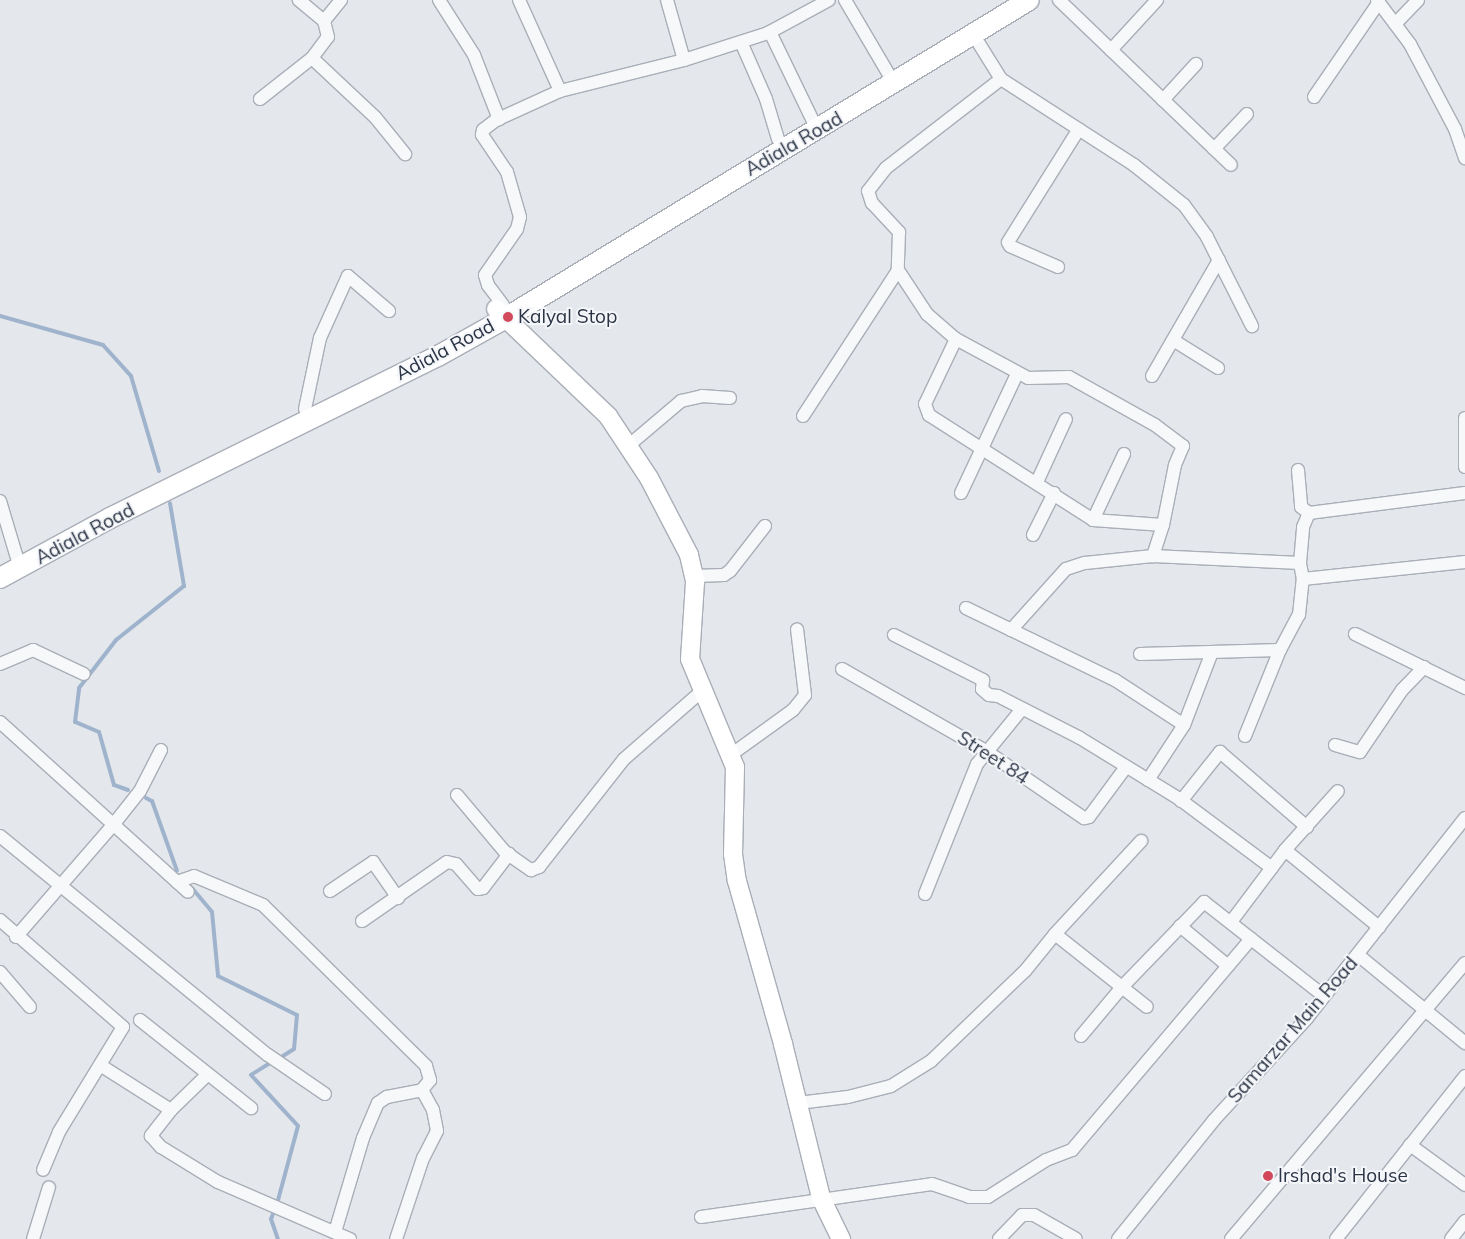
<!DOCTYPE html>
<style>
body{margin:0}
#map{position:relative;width:1465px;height:1239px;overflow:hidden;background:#e4e7ec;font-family:Mulish,sans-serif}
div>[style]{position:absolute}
.stream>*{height:4px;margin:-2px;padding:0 2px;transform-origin:2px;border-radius:2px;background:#9fb4cc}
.roads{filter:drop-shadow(1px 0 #a9aeb7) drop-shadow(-1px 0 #a9aeb7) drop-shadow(0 1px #a9aeb7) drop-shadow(0 -1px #a9aeb7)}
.minor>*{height:12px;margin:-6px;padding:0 6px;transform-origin:6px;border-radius:6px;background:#f7f8fa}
.secondary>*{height:18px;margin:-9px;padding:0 9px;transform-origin:9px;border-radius:9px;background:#fff}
.primary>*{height:20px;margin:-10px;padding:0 10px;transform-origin:10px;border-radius:10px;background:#fff}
.dots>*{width:14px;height:14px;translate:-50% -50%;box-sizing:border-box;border:2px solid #f4f6f9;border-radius:50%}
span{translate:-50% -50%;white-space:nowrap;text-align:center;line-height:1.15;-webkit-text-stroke:4px #f4f6f9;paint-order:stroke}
.street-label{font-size:19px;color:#2b3445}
.poi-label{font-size:19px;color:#2b3445}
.left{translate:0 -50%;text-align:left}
</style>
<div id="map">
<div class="stream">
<div style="left:0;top:316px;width:107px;rotate:15.7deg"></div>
<div style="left:103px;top:345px;width:42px;rotate:47.9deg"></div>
<div style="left:131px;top:376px;width:99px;rotate:73.6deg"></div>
<div style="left:128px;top:790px;width:15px;rotate:-160deg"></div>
<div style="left:114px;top:785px;width:55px;rotate:-105.8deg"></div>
<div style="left:99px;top:732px;width:26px;rotate:-157deg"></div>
<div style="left:75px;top:722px;width:34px;rotate:-83deg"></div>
<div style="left:79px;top:688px;width:61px;rotate:-52.4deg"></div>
<div style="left:116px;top:640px;width:87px;rotate:-38.5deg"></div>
<div style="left:184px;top:586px;width:84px;rotate:-99.6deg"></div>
<div style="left:146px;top:798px;width:7px;rotate:27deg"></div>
<div style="left:152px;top:801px;width:74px;rotate:70.3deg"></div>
<div style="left:192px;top:888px;width:31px;rotate:50deg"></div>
<div style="left:212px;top:912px;width:64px;rotate:84.6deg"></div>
<div style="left:218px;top:976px;width:88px;rotate:26.3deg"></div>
<div style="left:297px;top:1015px;width:34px;rotate:95deg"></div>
<div style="left:294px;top:1049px;width:15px;rotate:148deg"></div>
<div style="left:270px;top:1063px;width:22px;rotate:148deg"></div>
<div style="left:251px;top:1075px;width:69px;rotate:47.3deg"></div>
<div style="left:298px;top:1126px;width:81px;rotate:105.1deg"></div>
<div style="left:273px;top:1214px;width:5px;rotate:112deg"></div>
<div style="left:271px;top:1219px;width:21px;rotate:71deg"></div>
</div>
<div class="roads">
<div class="minor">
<div style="left:439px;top:0;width:65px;rotate:57.5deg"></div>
<div style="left:474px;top:55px;width:69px;rotate:68.7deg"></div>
<div style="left:519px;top:0;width:100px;rotate:65.7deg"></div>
<div style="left:667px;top:0;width:62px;rotate:74.2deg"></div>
<div style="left:845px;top:0;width:85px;rotate:59.5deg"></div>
<div style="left:1059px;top:0;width:238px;rotate:43.8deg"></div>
<div style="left:1377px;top:0;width:55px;rotate:53.1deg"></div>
<div style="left:1410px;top:44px;width:96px;rotate:62.1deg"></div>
<div style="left:1455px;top:129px;width:31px;rotate:71deg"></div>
<div style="left:324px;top:21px;width:27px;rotate:-51deg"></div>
<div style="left:1395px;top:24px;width:33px;rotate:-46deg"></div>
<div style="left:770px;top:32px;width:97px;rotate:64.2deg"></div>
<div style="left:973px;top:34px;width:53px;rotate:58.1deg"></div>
<div style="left:1001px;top:79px;width:158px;rotate:32.9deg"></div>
<div style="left:1134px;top:165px;width:64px;rotate:38.7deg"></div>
<div style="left:1184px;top:205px;width:39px;rotate:54deg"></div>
<div style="left:1207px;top:237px;width:100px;rotate:63.2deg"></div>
<div style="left:741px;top:42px;width:62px;rotate:66.3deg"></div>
<div style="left:766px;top:99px;width:42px;rotate:73.3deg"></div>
<div style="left:1111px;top:50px;width:68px;rotate:-47.4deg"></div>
<div style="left:312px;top:58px;width:86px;rotate:43.1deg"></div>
<div style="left:375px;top:117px;width:48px;rotate:51deg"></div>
<div style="left:1001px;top:79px;width:145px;rotate:142.3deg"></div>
<div style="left:886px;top:168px;width:29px;rotate:128deg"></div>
<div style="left:868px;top:191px;width:13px;rotate:72deg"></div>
<div style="left:872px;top:203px;width:40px;rotate:47deg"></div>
<div style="left:899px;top:232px;width:38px;rotate:92deg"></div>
<div style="left:898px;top:270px;width:53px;rotate:56.6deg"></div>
<div style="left:927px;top:314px;width:38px;rotate:41deg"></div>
<div style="left:956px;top:339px;width:82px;rotate:28.4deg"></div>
<div style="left:1028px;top:378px;width:41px;rotate:-1.4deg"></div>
<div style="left:1069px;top:377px;width:98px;rotate:29.2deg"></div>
<div style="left:1155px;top:425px;width:35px;rotate:37deg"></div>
<div style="left:1183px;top:446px;width:21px;rotate:113deg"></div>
<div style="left:1175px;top:465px;width:61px;rotate:101.3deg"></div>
<div style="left:1163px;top:525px;width:33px;rotate:108deg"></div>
<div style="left:1153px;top:556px;width:147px;rotate:2.7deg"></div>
<div style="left:1314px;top:97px;width:115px;rotate:-55.6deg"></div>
<div style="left:260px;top:99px;width:66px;rotate:-38.3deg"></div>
<div style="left:312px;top:58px;width:26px;rotate:-53deg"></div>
<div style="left:328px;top:37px;width:16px;rotate:-104deg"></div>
<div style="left:324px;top:21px;width:33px;rotate:-140deg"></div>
<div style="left:1163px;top:100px;width:49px;rotate:-47.5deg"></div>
<div style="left:1214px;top:149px;width:48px;rotate:-46.7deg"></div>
<div style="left:1058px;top:267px;width:52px;rotate:-156.4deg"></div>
<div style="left:1010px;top:246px;width:4px;rotate:-117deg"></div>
<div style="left:1008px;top:242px;width:133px;rotate:-57.9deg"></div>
<div style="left:503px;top:305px;width:25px;rotate:-127deg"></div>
<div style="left:488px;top:285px;width:10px;rotate:-107deg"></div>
<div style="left:485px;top:275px;width:56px;rotate:-55.2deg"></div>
<div style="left:517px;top:229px;width:12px;rotate:-76deg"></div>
<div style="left:520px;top:217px;width:47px;rotate:-106.1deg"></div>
<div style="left:507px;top:172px;width:45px;rotate:-124deg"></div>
<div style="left:482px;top:135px;width:5px;rotate:-79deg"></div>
<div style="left:483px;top:130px;width:16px;rotate:-38deg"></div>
<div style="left:496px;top:120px;width:70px;rotate:-24.4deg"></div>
<div style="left:560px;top:91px;width:128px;rotate:-14deg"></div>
<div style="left:684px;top:60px;width:88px;rotate:-17.8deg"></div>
<div style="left:768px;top:33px;width:69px;rotate:-28.4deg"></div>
<div style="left:956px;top:339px;width:72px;rotate:115.5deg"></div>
<div style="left:925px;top:404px;width:12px;rotate:70deg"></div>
<div style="left:929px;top:415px;width:195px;rotate:32.6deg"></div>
<div style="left:1093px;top:520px;width:70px;rotate:4.1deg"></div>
<div style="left:1173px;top:340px;width:53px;rotate:31.9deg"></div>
<div style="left:1152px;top:376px;width:134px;rotate:-60deg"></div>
<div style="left:305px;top:409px;width:73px;rotate:-78.1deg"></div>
<div style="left:320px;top:338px;width:68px;rotate:-65.7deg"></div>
<div style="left:348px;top:276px;width:54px;rotate:40.5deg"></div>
<div style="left:803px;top:416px;width:174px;rotate:-56.9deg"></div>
<div style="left:1465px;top:418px;width:49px;rotate:90deg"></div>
<div style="left:628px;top:446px;width:70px;rotate:-40.3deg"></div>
<div style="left:681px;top:401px;width:22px;rotate:-13deg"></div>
<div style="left:702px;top:396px;width:28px;rotate:4deg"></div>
<div style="left:1298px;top:470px;width:37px;rotate:85deg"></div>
<div style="left:1301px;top:507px;width:10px;rotate:37deg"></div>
<div style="left:1309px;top:513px;width:157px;rotate:-7.3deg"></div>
<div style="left:1037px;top:482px;width:69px;rotate:-65.3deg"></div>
<div style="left:961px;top:493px;width:132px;rotate:-64.8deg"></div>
<div style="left:0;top:501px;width:70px;rotate:73.4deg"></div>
<div style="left:1093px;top:520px;width:73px;rotate:-64.8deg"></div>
<div style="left:1033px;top:535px;width:47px;rotate:-63.4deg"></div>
<div style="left:694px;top:576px;width:30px;rotate:-2deg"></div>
<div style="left:724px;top:575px;width:7px;rotate:-34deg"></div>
<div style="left:730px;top:571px;width:57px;rotate:-52.1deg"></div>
<div style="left:1303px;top:579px;width:163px;rotate:-6deg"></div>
<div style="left:966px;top:608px;width:165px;rotate:25.8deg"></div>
<div style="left:1115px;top:680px;width:82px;rotate:33.1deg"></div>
<div style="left:1011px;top:630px;width:82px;rotate:-48deg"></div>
<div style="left:1066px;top:569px;width:20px;rotate:-18deg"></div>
<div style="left:1085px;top:563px;width:68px;rotate:-5.9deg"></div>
<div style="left:1355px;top:634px;width:123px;rotate:26.1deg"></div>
<div style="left:894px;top:635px;width:100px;rotate:26.8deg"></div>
<div style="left:983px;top:680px;width:9px;rotate:96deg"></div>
<div style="left:982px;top:689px;width:9px;rotate:41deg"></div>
<div style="left:989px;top:695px;width:9px;rotate:6deg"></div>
<div style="left:998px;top:696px;width:92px;rotate:27.1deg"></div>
<div style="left:1080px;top:738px;width:115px;rotate:31.5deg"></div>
<div style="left:1178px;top:798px;width:117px;rotate:36.7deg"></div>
<div style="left:1140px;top:654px;width:140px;rotate:-1.6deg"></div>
<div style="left:0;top:664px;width:36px;rotate:-23deg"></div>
<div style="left:33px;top:650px;width:56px;rotate:25.2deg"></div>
<div style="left:842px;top:669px;width:166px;rotate:29.7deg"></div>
<div style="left:986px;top:751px;width:119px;rotate:34.4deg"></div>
<div style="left:1084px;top:818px;width:5px;rotate:-11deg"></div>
<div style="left:1089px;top:817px;width:62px;rotate:-53.5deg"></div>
<div style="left:0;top:722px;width:253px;rotate:42.1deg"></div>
<div style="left:1245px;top:736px;width:93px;rotate:-67.9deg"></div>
<div style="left:1280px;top:650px;width:40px;rotate:-62deg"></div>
<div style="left:1299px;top:615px;width:36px;rotate:-84deg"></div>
<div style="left:1303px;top:579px;width:16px;rotate:-101deg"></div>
<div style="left:1300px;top:563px;width:36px;rotate:-85deg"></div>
<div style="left:1303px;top:527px;width:15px;rotate:-67deg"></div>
<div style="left:1335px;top:745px;width:26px;rotate:16deg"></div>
<div style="left:1360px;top:752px;width:75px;rotate:-55.9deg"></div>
<div style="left:1402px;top:690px;width:32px;rotate:-46deg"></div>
<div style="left:732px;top:754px;width:75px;rotate:-35.8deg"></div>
<div style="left:793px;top:710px;width:19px;rotate:-51deg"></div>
<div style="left:805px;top:695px;width:66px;rotate:-96.9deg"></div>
<div style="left:1148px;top:780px;width:66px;rotate:-56.8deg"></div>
<div style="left:1184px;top:725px;width:78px;rotate:-69deg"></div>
<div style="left:457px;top:795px;width:75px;rotate:49.9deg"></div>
<div style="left:505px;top:852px;width:32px;rotate:35deg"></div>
<div style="left:531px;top:870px;width:9px;rotate:-21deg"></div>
<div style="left:539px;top:867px;width:137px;rotate:-51.8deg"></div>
<div style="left:624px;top:759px;width:105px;rotate:-41.1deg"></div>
<div style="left:1181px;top:801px;width:63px;rotate:-51.5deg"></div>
<div style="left:1220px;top:752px;width:115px;rotate:40.8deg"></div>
<div style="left:0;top:836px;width:346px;rotate:39.3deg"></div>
<div style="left:268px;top:1055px;width:69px;rotate:34.4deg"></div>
<div style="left:1285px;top:850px;width:122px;rotate:39.3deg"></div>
<div style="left:177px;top:882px;width:18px;rotate:-19deg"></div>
<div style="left:194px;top:876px;width:75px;rotate:22.8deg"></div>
<div style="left:263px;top:905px;width:229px;rotate:44.6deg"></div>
<div style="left:426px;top:1066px;width:15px;rotate:74deg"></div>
<div style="left:430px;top:1080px;width:13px;rotate:129deg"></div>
<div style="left:422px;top:1090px;width:23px;rotate:61deg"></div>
<div style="left:433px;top:1110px;width:21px;rotate:79deg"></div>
<div style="left:437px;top:1131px;width:30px;rotate:117deg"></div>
<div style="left:423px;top:1158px;width:85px;rotate:108.4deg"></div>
<div style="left:330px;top:891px;width:52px;rotate:-34deg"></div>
<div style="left:373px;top:862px;width:44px;rotate:55.2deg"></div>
<div style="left:925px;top:894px;width:140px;rotate:-68.2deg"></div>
<div style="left:977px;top:764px;width:71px;rotate:-50.7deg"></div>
<div style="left:0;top:920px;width:163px;rotate:41deg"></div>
<div style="left:123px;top:1027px;width:123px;rotate:121.4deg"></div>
<div style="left:59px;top:1132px;width:41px;rotate:112.8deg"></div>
<div style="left:362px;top:921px;width:103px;rotate:-34.8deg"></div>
<div style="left:447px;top:862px;width:9px;rotate:13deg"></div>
<div style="left:456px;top:864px;width:33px;rotate:49deg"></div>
<div style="left:478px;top:889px;width:5px;rotate:-11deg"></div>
<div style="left:483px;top:888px;width:43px;rotate:-52.6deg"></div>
<div style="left:1231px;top:922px;width:90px;rotate:-53.1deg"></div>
<div style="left:1285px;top:850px;width:79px;rotate:-48.1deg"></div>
<div style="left:1180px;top:926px;width:62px;rotate:39.8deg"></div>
<div style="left:1055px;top:934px;width:117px;rotate:38.4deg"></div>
<div style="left:16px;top:937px;width:148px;rotate:-49.1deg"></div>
<div style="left:113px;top:825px;width:43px;rotate:-51.5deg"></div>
<div style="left:140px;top:791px;width:46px;rotate:-62.9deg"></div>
<div style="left:1358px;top:955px;width:139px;rotate:39.4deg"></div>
<div style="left:0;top:972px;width:46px;rotate:49.4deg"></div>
<div style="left:140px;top:1020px;width:142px;rotate:38.4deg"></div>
<div style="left:1081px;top:1036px;width:65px;rotate:-50deg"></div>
<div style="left:1123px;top:986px;width:117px;rotate:-46deg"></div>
<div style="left:1204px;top:902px;width:152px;rotate:38.1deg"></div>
<div style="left:100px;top:1065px;width:84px;rotate:32.4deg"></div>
<div style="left:171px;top:1110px;width:33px;rotate:128deg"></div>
<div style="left:151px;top:1136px;width:15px;rotate:48deg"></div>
<div style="left:161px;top:1147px;width:67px;rotate:31.6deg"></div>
<div style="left:218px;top:1182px;width:144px;rotate:23.4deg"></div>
<div style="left:798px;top:1103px;width:50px;rotate:-6.8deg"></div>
<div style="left:848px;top:1097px;width:44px;rotate:-14.3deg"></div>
<div style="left:891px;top:1086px;width:47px;rotate:-32deg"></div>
<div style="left:931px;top:1061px;width:130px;rotate:-43.8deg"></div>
<div style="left:1025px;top:971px;width:48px;rotate:-51deg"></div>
<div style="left:1055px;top:934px;width:127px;rotate:-47.2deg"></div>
<div style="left:171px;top:1110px;width:50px;rotate:-44.2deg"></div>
<div style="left:1410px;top:1145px;width:68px;rotate:36deg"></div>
<div style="left:701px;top:1217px;width:233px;rotate:-8.1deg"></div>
<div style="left:932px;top:1184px;width:39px;rotate:19deg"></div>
<div style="left:969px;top:1197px;width:19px"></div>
<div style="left:988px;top:1197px;width:69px;rotate:-32.5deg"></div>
<div style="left:1046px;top:1160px;width:28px;rotate:-21deg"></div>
<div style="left:1072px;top:1150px;width:277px;rotate:-49.7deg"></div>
<div style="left:335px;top:1232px;width:98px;rotate:-73.4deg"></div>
<div style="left:363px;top:1138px;width:38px;rotate:-67deg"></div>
<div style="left:378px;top:1103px;width:11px;rotate:-34deg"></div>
<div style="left:387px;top:1097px;width:36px;rotate:-11deg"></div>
<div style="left:33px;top:1239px;width:54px;rotate:-72.9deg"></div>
<div style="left:999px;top:1239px;width:33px;rotate:-46deg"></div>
<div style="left:1022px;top:1215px;width:12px"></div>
<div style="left:1034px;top:1215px;width:48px;rotate:29.7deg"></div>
<div style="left:1118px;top:1239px;width:153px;rotate:-51.1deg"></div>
<div style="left:1214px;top:1120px;width:138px;rotate:-47.6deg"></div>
<div style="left:1307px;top:1018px;width:255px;rotate:-51.7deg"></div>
<div style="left:1231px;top:1239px;width:362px;rotate:-49.7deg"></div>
<div style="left:1336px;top:1239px;width:208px;rotate:-51.6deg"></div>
<div style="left:1451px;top:1239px;width:23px;rotate:-52deg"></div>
</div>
<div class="secondary">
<div style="left:496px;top:309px;width:155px;rotate:43.7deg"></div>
<div style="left:608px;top:416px;width:74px;rotate:56.5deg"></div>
<div style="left:649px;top:478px;width:87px;rotate:62.5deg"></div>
<div style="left:689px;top:555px;width:28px;rotate:77deg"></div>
<div style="left:695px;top:582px;width:77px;rotate:93.7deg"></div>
<div style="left:690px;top:659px;width:117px;rotate:67.4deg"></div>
<div style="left:735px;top:767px;width:87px;rotate:91.3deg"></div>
<div style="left:733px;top:854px;width:27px;rotate:82deg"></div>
<div style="left:737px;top:881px;width:169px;rotate:74.2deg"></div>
<div style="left:783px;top:1044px;width:159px;rotate:76.1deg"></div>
<div style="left:821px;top:1198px;width:46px;rotate:64deg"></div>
</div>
<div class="primary">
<div style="left:0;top:578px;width:125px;rotate:-28.6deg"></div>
<div style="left:110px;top:518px;width:366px;rotate:-26.3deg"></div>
<div style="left:438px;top:356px;width:76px;rotate:-29.3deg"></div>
<div style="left:504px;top:319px;width:614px;rotate:-31.28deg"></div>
</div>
</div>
<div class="dots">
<div style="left:508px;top:317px;background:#d1495b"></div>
<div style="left:1268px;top:1176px;background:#d1495b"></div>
</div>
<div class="street-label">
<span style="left:794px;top:144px;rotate:-30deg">Adiala Road</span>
<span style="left:445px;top:350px;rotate:-28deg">Adiala Road</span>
<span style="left:85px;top:534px;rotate:-28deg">Adiala Road</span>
<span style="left:993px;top:758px;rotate:33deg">Street 84</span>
<span style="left:1293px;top:1030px;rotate:-49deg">Samarzar Main Road</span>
</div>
<div class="poi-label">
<span class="left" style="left:518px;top:317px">Kalyal Stop</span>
<span class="left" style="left:1278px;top:1176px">Irshad's House</span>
</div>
</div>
